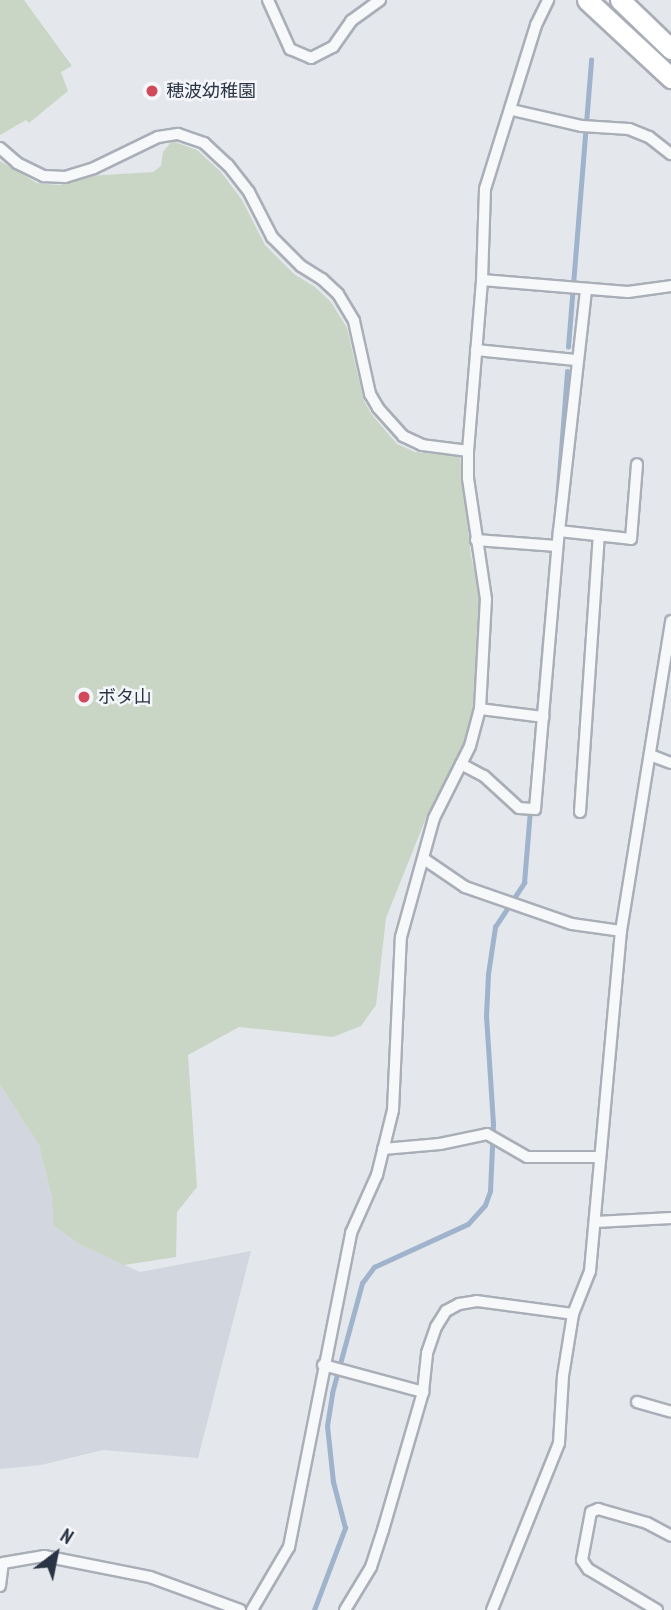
<!DOCTYPE html>
<meta charset="utf-8">
<style>
body{margin:0}
#map{position:relative;width:671px;height:1610px;overflow:hidden;background:#e4e7ec;font-family:"PT Sans Narrow","Noto Sans JP",sans-serif}
div>[style]{position:absolute}
.built>*{inset:0;background:#d2d6de}
.green>*{inset:0;background:#c9d6c5}
.stream>*{height:4.5px;margin:-2.25px;padding:0 2.25px;transform-origin:2.25px;border-radius:2.25px;background:#9fb4cc}
.roads{filter:drop-shadow(2px 0 #a9aeb7) drop-shadow(-2px 0 #a9aeb7) drop-shadow(0 2px #a9aeb7) drop-shadow(0 -2px #a9aeb7)}
.street>*{height:10px;margin:-5px;padding:0 5px;transform-origin:5px;border-radius:5px;background:#f7f8fa}
.highway>*{height:19px;margin:-9.5px;padding:0 9.5px;transform-origin:9.5px;border-radius:9.5px;background:#fff}
.dots>*{width:19px;height:19px;translate:-50% -50%;box-sizing:border-box;border:4px solid #f4f6f9;border-radius:50%}
span{translate:-50% -50%;white-space:nowrap;text-align:center;line-height:1.15;-webkit-text-stroke:5px #f4f6f9;paint-order:stroke}
.poi-label{font-size:18px;color:#2b3445}
.left{translate:0 -50%;text-align:left}
.north{position:absolute;left:21px;top:1519px;width:70px;height:70px;-webkit-text-stroke:5px #f4f6f9;paint-order:stroke;rotate:32deg;font-size:19px;font-weight:700;line-height:28px;text-align:center;color:#2b3445}
.north::after{content:'';display:block;margin:auto;width:24px;height:32px;background:#2b3445;clip-path:polygon(50% 0,100% 100%,50% 72%,0 100%)}
</style>
<div id="map">
<div class="built">
<div style="clip-path:polygon(0 1085px,39px 1145px,52px 1198px,53px 1225px,79px 1244px,140px 1272px,251px 1251px,198px 1458px,103px 1450px,41px 1465px,0 1469px)"></div>
</div>
<div class="green">
<div style="clip-path:polygon(0 0,24px 0,72px 66px,61px 72px,68px 91px,29px 123px,26px 120px,0 135px)"></div>
<div style="clip-path:polygon(172px 141px,197px 150px,221px 172px,242px 200px,265px 245px,294px 274px,315px 287px,331px 302px,347px 328px,364px 401px,372px 415px,397px 444px,415px 452px,460px 456px,471px 556px,481px 601px,473px 717px,461px 753px,428px 813px,386px 918px,376px 1005px,361px 1026px,333px 1037px,239px 1027px,188px 1055px,197px 1187px,177px 1212px,176px 1257px,124px 1265px,79px 1244px,53px 1225px,52px 1198px,39px 1145px,0 1085px,0 161px,37px 183px,59px 185px,88px 176px,153px 172px,161px 166px,163px 152px)"></div>
</div>
<div class="stream">
<div style="left:568px;top:347px;width:288px;rotate:-85.4deg"></div>
<div style="left:556px;top:515px;width:144px;rotate:-85.6deg"></div>
<div style="left:314px;top:1610px;width:88px;rotate:-69.3deg"></div>
<div style="left:345px;top:1528px;width:48px;rotate:-104.6deg"></div>
<div style="left:333px;top:1482px;width:56px;rotate:-96.1deg"></div>
<div style="left:327px;top:1426px;width:33px;rotate:-81deg"></div>
<div style="left:332px;top:1393px;width:114px;rotate:-74.7deg"></div>
<div style="left:362px;top:1283px;width:20px;rotate:-53deg"></div>
<div style="left:374px;top:1267px;width:103px;rotate:-24.6deg"></div>
<div style="left:468px;top:1224px;width:25px;rotate:-48deg"></div>
<div style="left:485px;top:1205px;width:15px;rotate:-70deg"></div>
<div style="left:490px;top:1191px;width:67px;rotate:-87.4deg"></div>
<div style="left:493px;top:1124px;width:108px;rotate:-93.7deg"></div>
<div style="left:486px;top:1016px;width:42px;rotate:-87.3deg"></div>
<div style="left:488px;top:974px;width:48px;rotate:-81.5deg"></div>
<div style="left:495px;top:927px;width:53px;rotate:-56.6deg"></div>
<div style="left:524px;top:883px;width:242px;rotate:-85.3deg"></div>
</div>
<div class="roads">
<div class="street">
<div style="left:268px;top:0;width:54px;rotate:65.8deg"></div>
<div style="left:290px;top:49px;width:23px;rotate:23deg"></div>
<div style="left:311px;top:58px;width:25px;rotate:-27deg"></div>
<div style="left:333px;top:47px;width:32px;rotate:-55deg"></div>
<div style="left:351px;top:21px;width:36px;rotate:-36deg"></div>
<div style="left:512px;top:110px;width:72px;rotate:12.9deg"></div>
<div style="left:582px;top:126px;width:47px;rotate:3.7deg"></div>
<div style="left:629px;top:129px;width:22px;rotate:22deg"></div>
<div style="left:649px;top:137px;width:28px;rotate:38deg"></div>
<div style="left:0;top:148px;width:23px;rotate:41deg"></div>
<div style="left:17px;top:163px;width:30px;rotate:26deg"></div>
<div style="left:44px;top:176px;width:21px;rotate:3deg"></div>
<div style="left:65px;top:177px;width:30px;rotate:-17deg"></div>
<div style="left:94px;top:168px;width:71px;rotate:-25.8deg"></div>
<div style="left:158px;top:137px;width:20px;rotate:-9deg"></div>
<div style="left:178px;top:134px;width:28px;rotate:19deg"></div>
<div style="left:204px;top:143px;width:33px;rotate:43deg"></div>
<div style="left:228px;top:165px;width:34px;rotate:52deg"></div>
<div style="left:249px;top:192px;width:51px;rotate:62.9deg"></div>
<div style="left:272px;top:237px;width:41px;rotate:45deg"></div>
<div style="left:301px;top:266px;width:25px;rotate:32deg"></div>
<div style="left:322px;top:279px;width:22px;rotate:43deg"></div>
<div style="left:338px;top:294px;width:31px;rotate:59deg"></div>
<div style="left:354px;top:321px;width:75px;rotate:77.6deg"></div>
<div style="left:370px;top:394px;width:16px;rotate:60deg"></div>
<div style="left:378px;top:408px;width:38px;rotate:48deg"></div>
<div style="left:403px;top:436px;width:21px;rotate:25deg"></div>
<div style="left:422px;top:445px;width:46px;rotate:7.4deg"></div>
<div style="left:482px;top:280px;width:146px;rotate:4.7deg"></div>
<div style="left:628px;top:292px;width:43px;rotate:-7.9deg"></div>
<div style="left:476px;top:350px;width:100px;rotate:5.7deg"></div>
<div style="left:559px;top:531px;width:72px;rotate:6.3deg"></div>
<div style="left:631px;top:539px;width:75px;rotate:-85.4deg"></div>
<div style="left:476px;top:540px;width:81px;rotate:4.2deg"></div>
<div style="left:480px;top:709px;width:64px;rotate:7.2deg"></div>
<div style="left:650px;top:755px;width:22px;rotate:21deg"></div>
<div style="left:461px;top:764px;width:26px;rotate:28deg"></div>
<div style="left:484px;top:776px;width:47px;rotate:42.4deg"></div>
<div style="left:519px;top:808px;width:16px;rotate:4deg"></div>
<div style="left:535px;top:809px;width:279px;rotate:-85.1deg"></div>
<div style="left:559px;top:531px;width:243px;rotate:-83.6deg"></div>
<div style="left:580px;top:812px;width:277px;rotate:-86.1deg"></div>
<div style="left:424px;top:859px;width:50px;rotate:34.3deg"></div>
<div style="left:465px;top:887px;width:113px;rotate:19.1deg"></div>
<div style="left:572px;top:924px;width:49px;rotate:8.1deg"></div>
<div style="left:383px;top:1149px;width:57px;rotate:-5deg"></div>
<div style="left:440px;top:1144px;width:48px;rotate:-12deg"></div>
<div style="left:487px;top:1134px;width:46px;rotate:29.9deg"></div>
<div style="left:527px;top:1157px;width:71px"></div>
<div style="left:596px;top:1222px;width:75px;rotate:-3.1deg"></div>
<div style="left:323px;top:1365px;width:104px;rotate:15.1deg"></div>
<div style="left:637px;top:1402px;width:35px;rotate:16deg"></div>
<div style="left:0;top:1586px;width:23px;rotate:-83deg"></div>
<div style="left:3px;top:1563px;width:42px;rotate:-9.7deg"></div>
<div style="left:44px;top:1556px;width:108px;rotate:11.2deg"></div>
<div style="left:150px;top:1577px;width:96px;rotate:20.1deg"></div>
<div style="left:252px;top:1610px;width:73px;rotate:-59.6deg"></div>
<div style="left:289px;top:1547px;width:320px;rotate:-78.8deg"></div>
<div style="left:351px;top:1233px;width:64px;rotate:-65.9deg"></div>
<div style="left:377px;top:1175px;width:67px;rotate:-76.2deg"></div>
<div style="left:393px;top:1110px;width:173px;rotate:-87.4deg"></div>
<div style="left:401px;top:937px;width:123px;rotate:-74.5deg"></div>
<div style="left:434px;top:818px;width:80px;rotate:-63.4deg"></div>
<div style="left:470px;top:746px;width:38px;rotate:-75deg"></div>
<div style="left:480px;top:709px;width:110px;rotate:-86.9deg"></div>
<div style="left:486px;top:599px;width:122px;rotate:-98.5deg"></div>
<div style="left:468px;top:478px;width:27px;rotate:-90deg"></div>
<div style="left:468px;top:451px;width:172px;rotate:-85.3deg"></div>
<div style="left:482px;top:280px;width:91px;rotate:-88.1deg"></div>
<div style="left:485px;top:189px;width:172px;rotate:-72.7deg"></div>
<div style="left:536px;top:25px;width:28px;rotate:-64deg"></div>
<div style="left:345px;top:1610px;width:50px;rotate:-58.8deg"></div>
<div style="left:371px;top:1567px;width:39px;rotate:-72deg"></div>
<div style="left:383px;top:1530px;width:144px;rotate:-73.8deg"></div>
<div style="left:423px;top:1392px;width:39px;rotate:-84deg"></div>
<div style="left:427px;top:1353px;width:28px;rotate:-71deg"></div>
<div style="left:436px;top:1327px;width:19px;rotate:-58deg"></div>
<div style="left:446px;top:1311px;width:15px;rotate:-28deg"></div>
<div style="left:459px;top:1304px;width:18px;rotate:-9deg"></div>
<div style="left:477px;top:1301px;width:97px;rotate:7.7deg"></div>
<div style="left:492px;top:1610px;width:180px;rotate:-68.1deg"></div>
<div style="left:559px;top:1443px;width:67px;rotate:-86.6deg"></div>
<div style="left:563px;top:1376px;width:63px;rotate:-80.8deg"></div>
<div style="left:573px;top:1314px;width:46px;rotate:-68.4deg"></div>
<div style="left:590px;top:1271px;width:341px;rotate:-84.8deg"></div>
<div style="left:621px;top:931px;width:314px;rotate:-80.8deg"></div>
<div style="left:657px;top:1610px;width:80px;rotate:-149.3deg"></div>
<div style="left:588px;top:1569px;width:11px;rotate:-124deg"></div>
<div style="left:582px;top:1560px;width:49px;rotate:-79.4deg"></div>
<div style="left:591px;top:1512px;width:8px;rotate:-23deg"></div>
<div style="left:598px;top:1509px;width:51px;rotate:15.9deg"></div>
<div style="left:647px;top:1523px;width:27px;rotate:28deg"></div>
</div>
<div class="highway">
<div style="left:587px;top:0;width:115px;rotate:42.9deg"></div>
<div style="left:620px;top:0;width:71px;rotate:43.9deg"></div>
</div>
</div>
<div class="dots">
<div style="left:152px;top:91px;background:#d1495b"></div>
<div style="left:84px;top:697px;background:#d1495b"></div>
</div>
<div class="poi-label">
<span class="left" style="left:166px;top:91px">穂波幼稚園</span>
<span class="left" style="left:98px;top:697px">ボタ山</span>
</div>
<div class="north">N</div>
</div>
